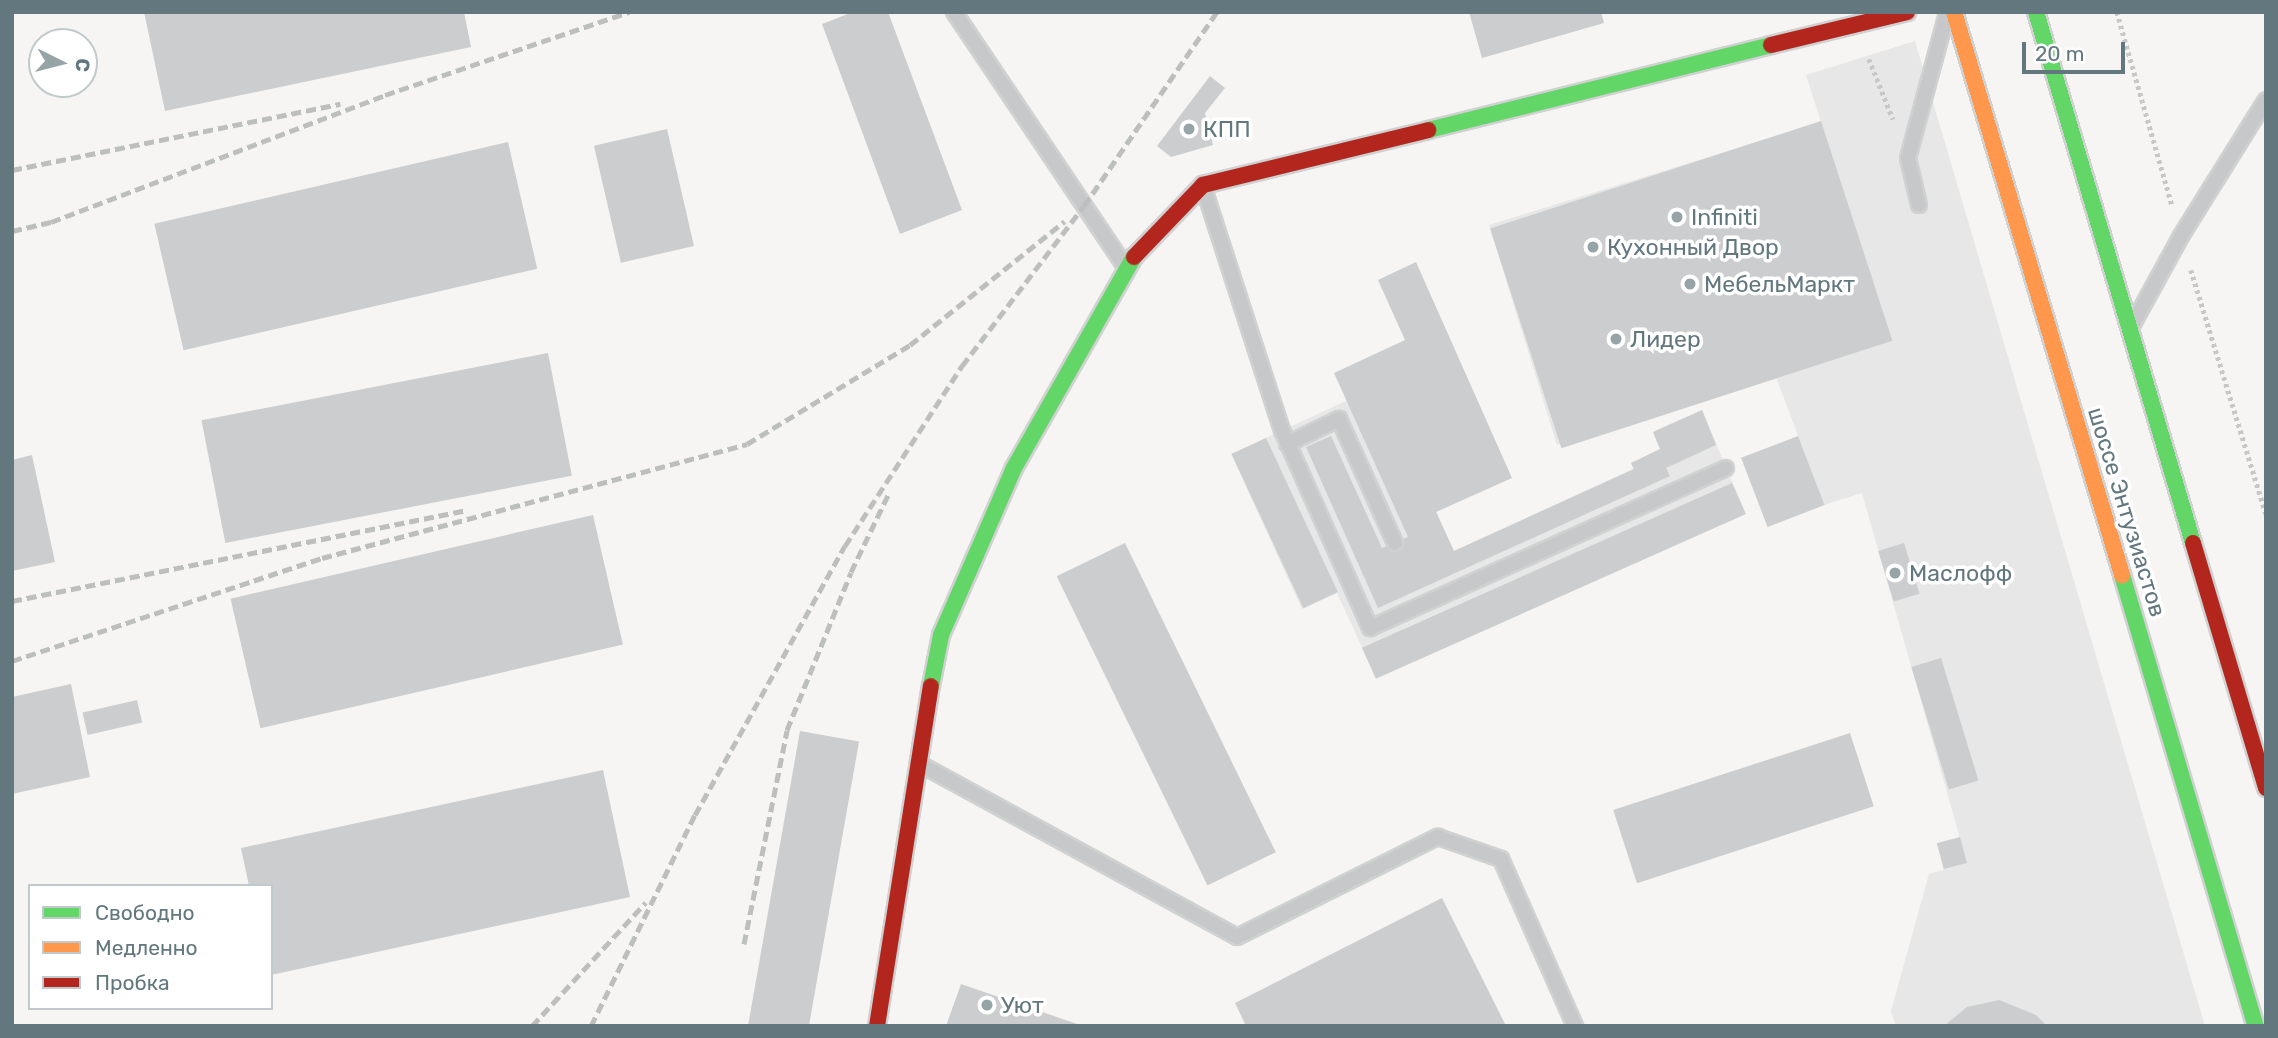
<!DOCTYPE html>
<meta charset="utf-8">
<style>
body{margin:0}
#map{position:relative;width:2278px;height:1038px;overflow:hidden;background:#f6f5f4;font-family:Rubik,sans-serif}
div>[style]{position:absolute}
.built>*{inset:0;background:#e6e7e6}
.building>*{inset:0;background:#cccdce;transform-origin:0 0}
.path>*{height:4.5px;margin-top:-2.25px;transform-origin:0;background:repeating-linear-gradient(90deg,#c6c7c7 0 3.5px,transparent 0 7px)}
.roads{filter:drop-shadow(2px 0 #d0d1d1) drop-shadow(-2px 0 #d0d1d1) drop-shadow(0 2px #d0d1d1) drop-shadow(0 -2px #d0d1d1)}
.lane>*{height:14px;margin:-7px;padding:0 7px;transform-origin:7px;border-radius:7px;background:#c6c8c9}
.fast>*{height:16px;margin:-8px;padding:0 8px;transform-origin:8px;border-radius:8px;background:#63d668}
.slow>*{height:16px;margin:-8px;padding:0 8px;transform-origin:8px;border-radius:8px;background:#ff974d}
.jam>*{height:16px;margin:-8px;padding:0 8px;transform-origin:8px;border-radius:8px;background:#b3261e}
.rail>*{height:5px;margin-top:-2.5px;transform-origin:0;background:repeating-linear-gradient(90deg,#bdbfbf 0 10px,transparent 0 15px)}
.dots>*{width:19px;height:19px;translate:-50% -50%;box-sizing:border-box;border:4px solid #fff;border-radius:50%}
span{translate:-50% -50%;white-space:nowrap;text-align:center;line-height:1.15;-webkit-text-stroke:7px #fff;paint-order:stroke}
.poi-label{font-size:23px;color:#62787e}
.left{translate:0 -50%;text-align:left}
.street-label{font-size:23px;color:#62787e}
.frame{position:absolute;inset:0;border:14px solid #62787e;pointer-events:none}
.legend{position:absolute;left:28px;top:884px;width:245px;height:126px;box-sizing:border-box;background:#fff;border:2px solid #c0c9cb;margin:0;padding:9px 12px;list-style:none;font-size:21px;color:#62787e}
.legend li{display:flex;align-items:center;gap:14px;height:35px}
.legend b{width:35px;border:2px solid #c0c9cb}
.north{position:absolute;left:28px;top:28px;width:70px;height:70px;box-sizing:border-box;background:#fff;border:2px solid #c0c9cb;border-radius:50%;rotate:96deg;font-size:19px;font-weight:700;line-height:28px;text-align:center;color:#62787e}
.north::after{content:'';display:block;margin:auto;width:24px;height:32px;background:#96a4a7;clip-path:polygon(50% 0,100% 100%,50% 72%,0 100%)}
.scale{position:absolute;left:2022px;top:42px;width:103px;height:32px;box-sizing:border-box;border:4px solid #62787e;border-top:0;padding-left:9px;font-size:21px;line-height:24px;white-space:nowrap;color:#62787e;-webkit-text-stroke:5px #fff;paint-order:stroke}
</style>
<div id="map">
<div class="built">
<div style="clip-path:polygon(1915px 41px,2205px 1026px,1896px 1026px,1891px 1011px,1929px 874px,1967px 863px,1862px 493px,1824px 505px,1776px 377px,1557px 445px,1489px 225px,1821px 122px,1806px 75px)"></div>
<div style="clip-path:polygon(1367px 358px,1454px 551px,1633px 469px,1631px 463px,1660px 449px,1653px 432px,1702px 410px,1746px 514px,1376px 678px,1337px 593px,1302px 609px,1231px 454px,1346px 401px)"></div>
</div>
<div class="building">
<div style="clip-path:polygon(144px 12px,464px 12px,471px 47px,165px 111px)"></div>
<div style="clip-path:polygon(853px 12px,888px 12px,962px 210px,900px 234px,822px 24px)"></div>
<div style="clip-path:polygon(1469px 12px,1601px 12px,1604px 23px,1482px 58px)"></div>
<div style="clip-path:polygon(1210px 76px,1225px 88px,1205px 113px,1213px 145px,1171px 157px,1157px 146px)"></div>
<div style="left:1821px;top:121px;width:231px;height:348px;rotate:72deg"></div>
<div style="left:667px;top:129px;width:120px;height:75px;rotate:77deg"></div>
<div style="left:508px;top:142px;width:130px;height:363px;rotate:77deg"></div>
<div style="clip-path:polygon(1416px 262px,1512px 478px,1436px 512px,1454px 551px,1634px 469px,1631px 463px,1660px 449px,1653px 432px,1702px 410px,1716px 445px,1666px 468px,1670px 476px,1378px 608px,1306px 447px,1331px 436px,1382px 548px,1408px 537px,1334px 373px,1405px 340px,1378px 280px)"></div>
<div style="left:548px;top:353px;width:125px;height:353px;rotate:79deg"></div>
<div style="left:1798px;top:436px;width:74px;height:61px;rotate:69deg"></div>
<div style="left:1266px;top:438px;width:170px;height:38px;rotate:65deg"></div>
<div style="clip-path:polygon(32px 455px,55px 562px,12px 571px,12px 460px)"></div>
<div style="left:1732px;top:483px;width:34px;height:405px;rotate:66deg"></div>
<div style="left:593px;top:515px;width:133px;height:372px;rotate:77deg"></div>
<div style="left:1125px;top:543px;width:344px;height:76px;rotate:64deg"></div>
<div style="left:1904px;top:543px;width:53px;height:27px;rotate:73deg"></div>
<div style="left:1941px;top:658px;width:128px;height:31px;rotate:73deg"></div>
<div style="clip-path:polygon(71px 684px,90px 777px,12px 794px,12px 697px)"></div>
<div style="left:137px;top:700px;width:23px;height:56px;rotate:77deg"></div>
<div style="left:800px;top:731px;width:60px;height:300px;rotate:10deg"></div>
<div style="left:1850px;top:733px;width:77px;height:249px;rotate:72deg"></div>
<div style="clip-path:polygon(603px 770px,630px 897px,271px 975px,271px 886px,249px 886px,241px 848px)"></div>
<div style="left:1960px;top:837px;width:27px;height:24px;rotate:75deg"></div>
<div style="clip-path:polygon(1442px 898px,1506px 1026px,1246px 1026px,1235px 1003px)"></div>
<div style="clip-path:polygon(961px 984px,1080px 1025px,1080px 1026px,946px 1026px)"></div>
<div style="clip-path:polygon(1999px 1000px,2036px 1015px,2047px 1026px,1944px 1026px,1967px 1007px)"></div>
</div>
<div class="path">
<div style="left:2117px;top:12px;width:201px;rotate:74.1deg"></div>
<div style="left:1869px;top:59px;width:65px;rotate:68.2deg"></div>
<div style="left:2191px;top:270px;width:255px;rotate:72.9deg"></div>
</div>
<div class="roads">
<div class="lane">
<div style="left:954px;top:12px;width:305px;rotate:56.1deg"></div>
<div style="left:1204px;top:189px;width:253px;rotate:72.1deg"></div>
<div style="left:1282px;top:430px;width:217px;rotate:66deg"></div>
<div style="left:1370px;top:628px;width:390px;rotate:-24.2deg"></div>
<div style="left:1919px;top:205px;width:48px;rotate:-103.2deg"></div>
<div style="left:1908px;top:158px;width:146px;rotate:-74.9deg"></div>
<div style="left:2134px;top:322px;width:98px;rotate:-61.3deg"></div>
<div style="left:2181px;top:236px;width:160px;rotate:-58deg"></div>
<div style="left:1287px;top:444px;width:58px;rotate:-25.7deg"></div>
<div style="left:1339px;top:419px;width:136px;rotate:65.7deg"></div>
<div style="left:918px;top:763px;width:363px;rotate:28.6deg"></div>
<div style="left:1237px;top:937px;width:225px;rotate:-26.5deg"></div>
<div style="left:1438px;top:837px;width:67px;rotate:19.2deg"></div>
<div style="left:1501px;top:859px;width:183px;rotate:66.1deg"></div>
</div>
<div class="fast">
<div style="left:2036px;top:12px;width:554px;rotate:73.53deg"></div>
<div style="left:1428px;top:130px;width:353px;rotate:-13.9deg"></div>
<div style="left:2122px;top:575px;width:470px;rotate:73.5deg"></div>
<div style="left:931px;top:686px;width:52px;rotate:-78.9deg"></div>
<div style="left:941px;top:635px;width:182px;rotate:-66.4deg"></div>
<div style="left:1014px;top:468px;width:243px;rotate:-60.4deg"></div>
</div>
<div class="slow">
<div style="left:1954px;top:12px;width:588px;rotate:73.38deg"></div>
</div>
<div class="jam">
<div style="left:1771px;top:45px;width:140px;rotate:-13.6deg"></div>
<div style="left:1134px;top:257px;width:100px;rotate:-46.2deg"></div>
<div style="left:1203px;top:185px;width:232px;rotate:-13.7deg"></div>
<div style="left:2193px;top:543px;width:256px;rotate:73.4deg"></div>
<div style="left:877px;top:1026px;width:344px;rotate:-81deg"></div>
</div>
</div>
<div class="rail">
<div style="left:12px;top:170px;width:335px;rotate:-11.4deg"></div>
<div style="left:12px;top:231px;width:40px;rotate:-13deg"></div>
<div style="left:51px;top:222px;width:357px;rotate:-20.8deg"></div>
<div style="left:385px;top:95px;width:258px;rotate:-18.8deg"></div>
<div style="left:12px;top:601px;width:463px;rotate:-11.3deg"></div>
<div style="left:12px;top:661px;width:327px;rotate:-18.4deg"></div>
<div style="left:322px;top:558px;width:440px;rotate:-15deg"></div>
<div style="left:747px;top:444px;width:191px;rotate:-31.3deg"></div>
<div style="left:910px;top:345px;width:198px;rotate:-38.7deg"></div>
<div style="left:744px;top:944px;width:218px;rotate:-78.6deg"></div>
<div style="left:787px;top:730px;width:170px;rotate:-67.9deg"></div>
<div style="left:851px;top:572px;width:88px;rotate:-64.3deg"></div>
<div style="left:532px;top:1026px;width:168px;rotate:-47.4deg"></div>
<div style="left:591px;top:1026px;width:235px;rotate:-63.8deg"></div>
<div style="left:695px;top:815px;width:308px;rotate:-60.9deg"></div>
<div style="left:845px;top:546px;width:215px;rotate:-57deg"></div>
<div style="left:962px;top:366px;width:201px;rotate:-52.7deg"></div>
<div style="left:1084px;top:206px;width:235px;rotate:-55.6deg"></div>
</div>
<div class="dots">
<div style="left:1189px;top:129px;background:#96a4a7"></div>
<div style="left:1677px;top:217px;background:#96a4a7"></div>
<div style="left:1593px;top:247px;background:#96a4a7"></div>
<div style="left:1690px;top:284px;background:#96a4a7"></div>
<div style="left:1616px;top:339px;background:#96a4a7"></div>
<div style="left:1895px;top:573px;background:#96a4a7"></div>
<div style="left:987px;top:1005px;background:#96a4a7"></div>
</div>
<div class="poi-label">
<span class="left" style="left:1203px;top:129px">КПП</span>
<span class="left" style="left:1691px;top:217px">Infiniti</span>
<span class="left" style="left:1607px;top:247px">Кухонный Двор</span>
<span class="left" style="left:1704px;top:284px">МебельМаркт</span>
<span class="left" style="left:1630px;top:339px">Лидер</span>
<span class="left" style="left:1909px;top:573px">Маслофф</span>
<span class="left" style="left:1001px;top:1005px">Уют</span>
</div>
<div class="street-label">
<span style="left:2127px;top:512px;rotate:73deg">шоссе Энтузиастов</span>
</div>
<div class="frame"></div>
<ul class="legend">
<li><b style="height:9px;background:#63d668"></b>Свободно</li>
<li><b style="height:9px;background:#ff974d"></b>Медленно</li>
<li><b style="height:9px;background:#b3261e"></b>Пробка</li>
</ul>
<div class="north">С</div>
<div class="scale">20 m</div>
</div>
